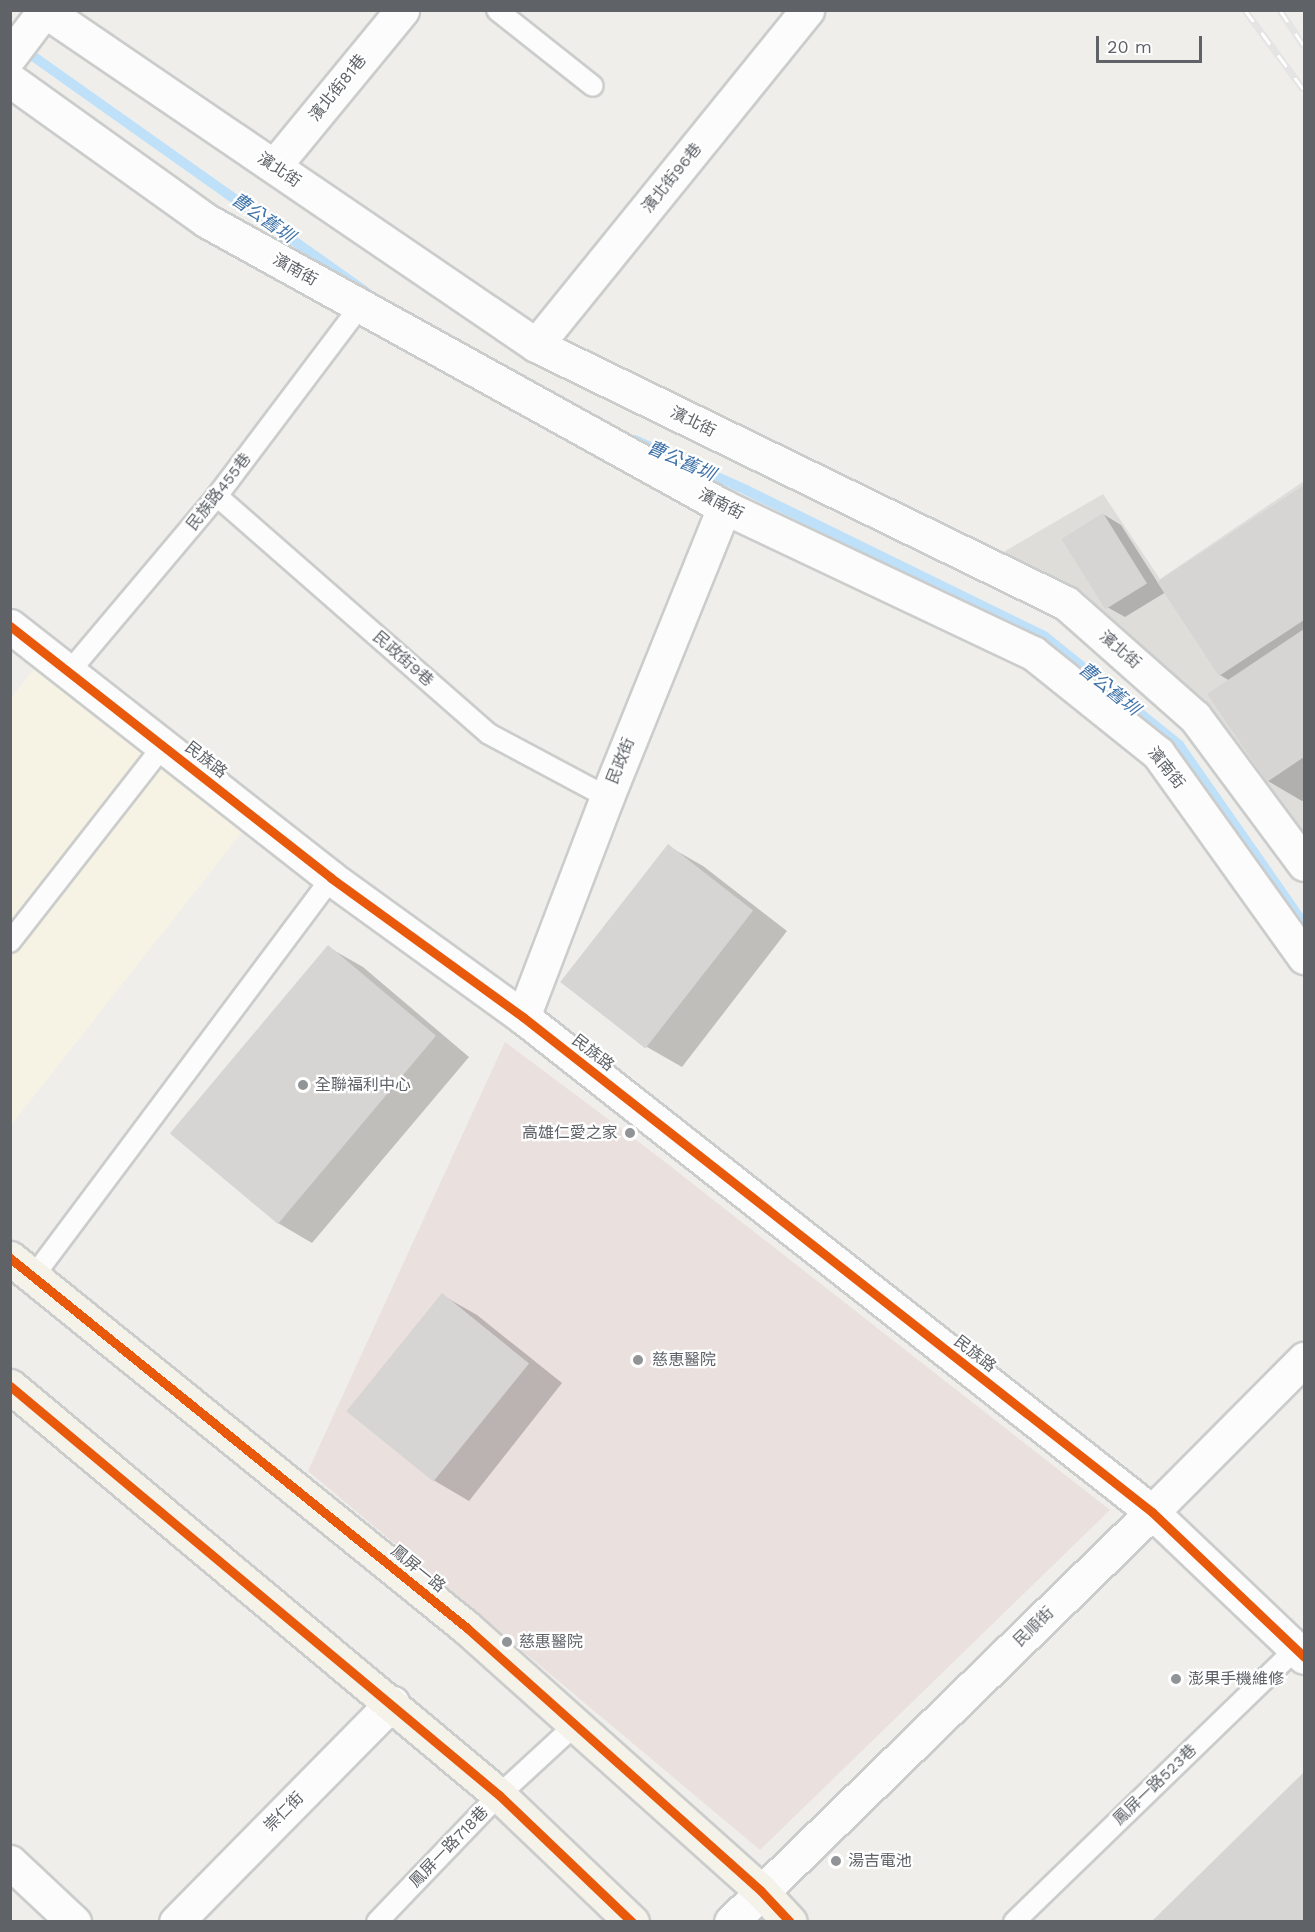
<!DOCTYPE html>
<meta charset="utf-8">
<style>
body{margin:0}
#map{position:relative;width:1315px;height:1932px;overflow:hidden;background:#efeeea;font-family:"Work Sans","Noto Sans TC",sans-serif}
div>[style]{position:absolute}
.commercial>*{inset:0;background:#f7f3e4}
.industrial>*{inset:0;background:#dfddda}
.medical>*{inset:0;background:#eae0de}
.shadow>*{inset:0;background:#0003}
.stream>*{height:10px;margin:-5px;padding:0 5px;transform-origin:5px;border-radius:5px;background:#bfe0f9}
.building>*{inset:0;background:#d6d5d3;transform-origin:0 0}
.roads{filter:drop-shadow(2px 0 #cbcccc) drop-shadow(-2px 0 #cbcccc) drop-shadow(0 2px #cbcccc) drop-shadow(0 -2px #cbcccc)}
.service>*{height:20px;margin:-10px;padding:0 10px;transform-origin:10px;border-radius:10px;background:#fdfcfc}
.minor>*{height:33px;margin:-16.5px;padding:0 16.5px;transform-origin:16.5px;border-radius:16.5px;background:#fdfcfc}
.primary>*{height:33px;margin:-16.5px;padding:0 16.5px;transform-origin:16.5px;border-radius:16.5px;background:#f4f2e9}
.rail>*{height:7px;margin-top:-3.5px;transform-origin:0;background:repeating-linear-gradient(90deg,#fff 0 14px,#e4e4e4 0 28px);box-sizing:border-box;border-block:2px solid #e4e4e4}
.cycleway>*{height:9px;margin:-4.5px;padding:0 4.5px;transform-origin:4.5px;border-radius:4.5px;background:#e8590c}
.dots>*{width:16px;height:16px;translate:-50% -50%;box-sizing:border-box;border:3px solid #fff;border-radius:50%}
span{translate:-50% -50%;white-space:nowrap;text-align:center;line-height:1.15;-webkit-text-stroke:4.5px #fff;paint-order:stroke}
.street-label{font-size:16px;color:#5f6368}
.poi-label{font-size:16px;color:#5f6368}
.left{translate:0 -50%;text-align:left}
.right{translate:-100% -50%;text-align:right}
.water-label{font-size:18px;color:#4174aa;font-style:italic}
.frame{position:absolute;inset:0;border:12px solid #5f6368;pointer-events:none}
.scale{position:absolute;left:1096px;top:36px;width:106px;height:27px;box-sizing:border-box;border:3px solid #5f6368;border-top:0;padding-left:8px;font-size:18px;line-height:21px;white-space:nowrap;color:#5f6368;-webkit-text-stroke:4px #fff;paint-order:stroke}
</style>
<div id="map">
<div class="commercial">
<div style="clip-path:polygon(36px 667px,242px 832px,11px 1125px,11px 698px)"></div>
</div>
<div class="industrial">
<div style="clip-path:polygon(1304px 481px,1304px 865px,1158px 668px,981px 565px,1103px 494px,1160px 579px)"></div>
</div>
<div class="medical">
<div style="clip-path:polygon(505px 1042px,656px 1155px,1110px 1510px,760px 1850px,308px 1471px)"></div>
</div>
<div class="shadow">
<div style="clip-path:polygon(1304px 487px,1304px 800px,1302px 801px,1268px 781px,1230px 681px,1220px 675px,1166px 592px,1125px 617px,1107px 607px,1103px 514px,1121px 525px,1158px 583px)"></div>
<div style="clip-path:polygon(668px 846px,703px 866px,787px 931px,682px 1067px,647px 1047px,563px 982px)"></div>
<div style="clip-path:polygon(328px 947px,363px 967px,469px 1057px,312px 1243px,278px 1223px,172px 1134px)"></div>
<div style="clip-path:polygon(442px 1295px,477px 1315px,562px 1383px,469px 1501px,435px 1481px,349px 1412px)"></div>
<div style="clip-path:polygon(1304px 1774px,1304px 1922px,1153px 1922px)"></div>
</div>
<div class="stream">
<div style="left:20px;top:47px;width:425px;rotate:35.3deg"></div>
<div style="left:635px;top:440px;width:122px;rotate:24.2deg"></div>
<div style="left:746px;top:490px;width:332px;rotate:26.1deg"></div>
<div style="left:1044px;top:636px;width:174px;rotate:38.9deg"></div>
<div style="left:1179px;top:745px;width:218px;rotate:55.1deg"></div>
</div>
<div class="building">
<div style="clip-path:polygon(1304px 485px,1304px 620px,1219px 676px,1157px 582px)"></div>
<div style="left:1103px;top:513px;width:83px;height:49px;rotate:58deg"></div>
<div style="clip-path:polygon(1304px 629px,1304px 757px,1267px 782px,1207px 694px)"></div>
<div style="left:668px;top:844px;width:108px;height:175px;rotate:38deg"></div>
<div style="left:328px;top:945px;width:141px;height:246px;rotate:40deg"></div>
<div style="left:442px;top:1293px;width:112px;height:152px;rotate:39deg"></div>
<div style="clip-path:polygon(1304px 1772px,1304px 1922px,1151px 1922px)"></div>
</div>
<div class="roads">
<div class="service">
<div style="left:497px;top:10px;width:122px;rotate:38.4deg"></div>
<div style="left:217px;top:496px;width:361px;rotate:41.2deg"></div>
<div style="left:489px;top:734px;width:134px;rotate:28.1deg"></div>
<div style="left:69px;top:672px;width:230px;rotate:-49.9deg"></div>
<div style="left:217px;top:496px;width:238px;rotate:-53deg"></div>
<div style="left:10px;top:942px;width:249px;rotate:-52deg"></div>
<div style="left:33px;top:1277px;width:498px;rotate:-53.2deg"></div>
<div style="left:377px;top:1922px;width:176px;rotate:-46.2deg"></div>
<div style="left:499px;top:1795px;width:103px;rotate:-42.6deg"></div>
<div style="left:1014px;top:1922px;width:392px;rotate:-44.1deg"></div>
</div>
<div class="minor">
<div style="left:44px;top:10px;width:595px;rotate:34.25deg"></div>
<div style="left:536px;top:345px;width:589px;rotate:25.96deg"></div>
<div style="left:1066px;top:603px;width:172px;rotate:41.5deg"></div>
<div style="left:1195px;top:717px;width:183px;rotate:53.4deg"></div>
<div style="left:10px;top:56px;width:56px;rotate:-52.9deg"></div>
<div style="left:10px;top:80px;width:242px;rotate:35.6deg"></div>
<div style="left:207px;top:221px;width:591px;rotate:28.95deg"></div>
<div style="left:724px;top:507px;width:342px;rotate:25.3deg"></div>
<div style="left:1033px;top:653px;width:160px;rotate:38.7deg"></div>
<div style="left:1158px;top:753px;width:251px;rotate:54.4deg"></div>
<div style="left:274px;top:166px;width:202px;rotate:-50.6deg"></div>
<div style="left:536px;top:345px;width:431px;rotate:-51deg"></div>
<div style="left:10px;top:626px;width:408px;rotate:38.1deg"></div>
<div style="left:331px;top:878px;width:237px;rotate:35.9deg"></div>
<div style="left:523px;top:1017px;width:800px;rotate:38.2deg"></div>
<div style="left:1152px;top:1512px;width:210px;rotate:43.6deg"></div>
<div style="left:523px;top:1017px;width:235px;rotate:-69.1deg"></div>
<div style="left:607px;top:797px;width:313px;rotate:-68deg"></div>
<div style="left:10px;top:1862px;width:88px;rotate:43.2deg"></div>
<div style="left:176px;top:1922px;width:308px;rotate:-45.4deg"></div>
<div style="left:731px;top:1922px;width:588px;rotate:-44.24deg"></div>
<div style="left:1152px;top:1512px;width:216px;rotate:-45.2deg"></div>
</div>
<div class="primary">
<div style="left:10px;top:1258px;width:588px;rotate:38.99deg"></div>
<div style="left:467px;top:1628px;width:394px;rotate:41.8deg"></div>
<div style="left:761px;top:1891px;width:42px;rotate:46.9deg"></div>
<div style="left:10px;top:1386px;width:637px;rotate:39.91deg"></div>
<div style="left:499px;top:1795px;width:184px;rotate:43.7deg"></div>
</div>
</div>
<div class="rail">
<div style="left:1245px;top:10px;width:99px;rotate:53.6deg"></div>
<div style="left:1280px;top:10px;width:43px;rotate:56.3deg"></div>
</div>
<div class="cycleway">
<div style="left:10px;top:626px;width:408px;rotate:38.1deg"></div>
<div style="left:331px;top:878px;width:237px;rotate:35.9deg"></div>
<div style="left:523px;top:1017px;width:800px;rotate:38.2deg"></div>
<div style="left:1152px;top:1512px;width:210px;rotate:43.6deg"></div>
<div style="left:10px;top:1258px;width:588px;rotate:38.99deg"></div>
<div style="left:467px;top:1628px;width:394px;rotate:41.8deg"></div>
<div style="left:761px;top:1891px;width:42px;rotate:46.9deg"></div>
<div style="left:10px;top:1386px;width:637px;rotate:39.91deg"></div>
<div style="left:499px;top:1795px;width:184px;rotate:43.7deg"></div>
</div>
<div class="dots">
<div style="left:303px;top:1085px;background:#919496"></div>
<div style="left:630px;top:1133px;background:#919496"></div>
<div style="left:638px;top:1360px;background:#919496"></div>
<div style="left:507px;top:1642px;background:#919496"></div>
<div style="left:1176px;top:1679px;background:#919496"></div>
<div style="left:836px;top:1861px;background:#919496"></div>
</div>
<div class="street-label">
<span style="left:338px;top:88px;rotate:-51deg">濱北街81巷</span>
<span style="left:279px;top:170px;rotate:34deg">濱北街</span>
<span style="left:672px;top:178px;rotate:-51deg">濱北街96巷</span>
<span style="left:295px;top:270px;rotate:29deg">濱南街</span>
<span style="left:693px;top:422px;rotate:26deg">濱北街</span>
<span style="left:219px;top:492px;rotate:-52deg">民族路455巷</span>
<span style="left:721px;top:504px;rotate:27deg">濱南街</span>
<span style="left:1120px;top:650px;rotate:41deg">濱北街</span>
<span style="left:403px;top:659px;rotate:41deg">民政街9巷</span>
<span style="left:206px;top:760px;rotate:38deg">民族路</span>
<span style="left:621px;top:761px;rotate:-68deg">民政街</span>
<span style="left:1166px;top:768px;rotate:51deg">濱南街</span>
<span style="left:593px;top:1053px;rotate:38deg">民族路</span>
<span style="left:975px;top:1354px;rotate:38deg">民族路</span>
<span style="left:418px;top:1569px;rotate:39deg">鳳屏一路</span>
<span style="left:1034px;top:1627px;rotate:-44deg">民順街</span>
<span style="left:1155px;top:1785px;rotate:-44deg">鳳屏一路523巷</span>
<span style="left:284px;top:1812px;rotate:-45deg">崇仁街</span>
<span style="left:449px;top:1847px;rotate:-46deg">鳳屏一路718巷</span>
</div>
<div class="poi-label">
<span class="left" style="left:315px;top:1085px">全聯福利中心</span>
<span class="right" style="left:618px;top:1133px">高雄仁愛之家</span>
<span class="left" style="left:652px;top:1360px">慈恵醫院</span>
<span class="left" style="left:519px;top:1642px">慈惠醫院</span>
<span class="left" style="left:1188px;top:1679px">澎果手機維修</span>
<span class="left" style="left:848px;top:1861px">湯吉電池</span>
</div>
<div class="water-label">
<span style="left:263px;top:218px;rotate:35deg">曹公舊圳</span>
<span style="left:681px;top:461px;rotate:24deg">曹公舊圳</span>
<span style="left:1109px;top:689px;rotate:39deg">曹公舊圳</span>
</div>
<div class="frame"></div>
<div class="scale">20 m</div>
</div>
